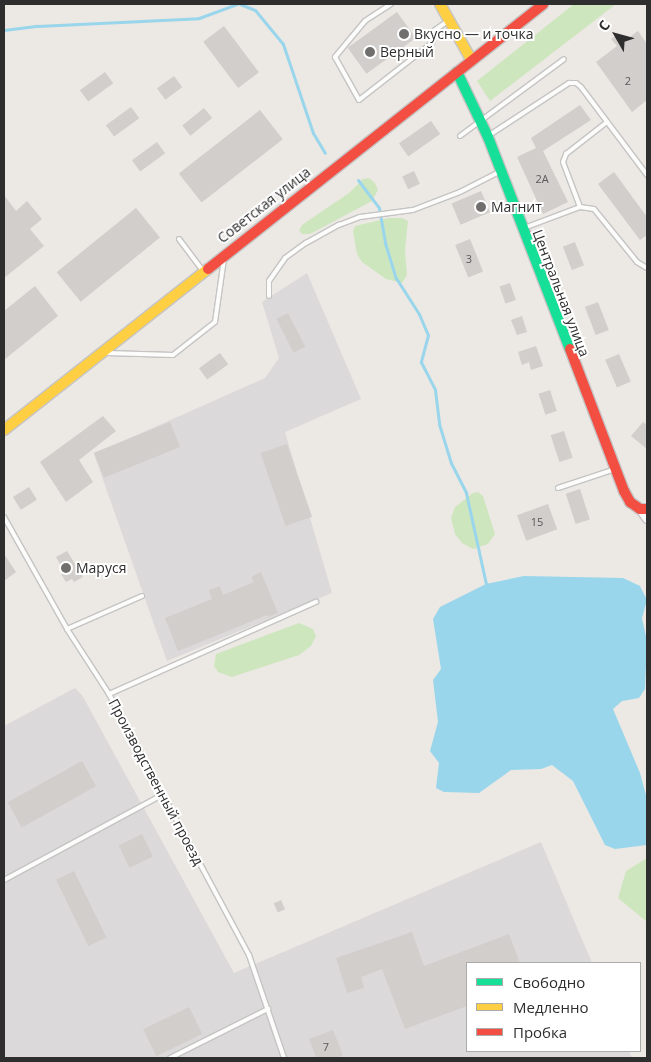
<!DOCTYPE html>
<meta charset="utf-8">
<style>
body{margin:0}
#map{position:relative;width:651px;height:1062px;overflow:hidden;background:#ece8e4;font-family:"Open Sans",sans-serif}
div>[style]{position:absolute}
.industrial>*{inset:0;background:#dcd9db}
.green>*{inset:0;background:#cee6be}
.water>*{inset:0;background:#99d6ec}
.stream>*{height:3px;margin:-1.5px;padding:0 1.5px;transform-origin:1.5px;border-radius:1.5px;background:#99d6ec}
.building>*{inset:0;background:#d1cecb;transform-origin:0 0}
.roads{filter:drop-shadow(1px 0 #c5c4c5) drop-shadow(-1px 0 #c5c4c5) drop-shadow(0 1px #c5c4c5) drop-shadow(0 -1px #c5c4c5)}
.lane>*{height:4px;margin:-2px;padding:0 2px;transform-origin:2px;border-radius:2px;background:#fcfcfb}
.street>*{height:8px;margin:-4px;padding:0 4px;transform-origin:4px;border-radius:4px;background:#fcfcfb}
.fast>*{height:10px;margin:-5px;padding:0 5px;transform-origin:5px;border-radius:5px;background:#16e098}
.slow>*{height:10px;margin:-5px;padding:0 5px;transform-origin:5px;border-radius:5px;background:#ffcf43}
.jam>*{height:10px;margin:-5px;padding:0 5px;transform-origin:5px;border-radius:5px;background:#f24e42}
.dots>*{width:14px;height:14px;translate:-50% -50%;box-sizing:border-box;border:2px solid #fff;border-radius:50%}
span{translate:-50% -50%;white-space:nowrap;text-align:center;line-height:1.15;-webkit-text-stroke:4px #fff;paint-order:stroke}
.number-label{font-size:11px;color:#585857}
.number-label span{-webkit-text-stroke-width:0}
.poi-label{font-size:14px;color:#2e2e2e}
.left{translate:0 -50%;text-align:left}
.street-label{font-size:14px;color:#2e2e2e}
.frame{position:absolute;inset:0;border:5px solid #2e2e2e;pointer-events:none}
.legend{position:absolute;left:466px;top:962px;width:175px;height:90px;box-sizing:border-box;background:#fff;border:1px solid #ababab;margin:0;padding:6px 9px;list-style:none;font-size:15px;color:#2e2e2e}
.legend li{display:flex;align-items:center;gap:10px;height:25px}
.legend b{width:25px;border:1px solid #ababab}
.north{position:absolute;left:591px;top:10px;width:50px;height:50px;-webkit-text-stroke:4px #fff;paint-order:stroke;rotate:308deg;font-size:14px;font-weight:700;line-height:20px;text-align:center;color:#2e2e2e}
.north::after{content:'';display:block;margin:auto;width:18px;height:22px;background:#2e2e2e;clip-path:polygon(50% 0,100% 100%,50% 72%,0 100%)}
</style>
<div id="map">
<div class="industrial">
<div style="clip-path:polygon(307px 273px,361px 399px,285px 432px,332px 593px,167px 661px,94px 454px,265px 378px,279px 358px,262px 302px)"></div>
<div style="clip-path:polygon(75px 688px,82px 695px,234px 973px,541px 842px,592px 963px,467px 963px,467px 1051px,629px 1051px,632px 1058px,4px 1058px,4px 726px)"></div>
</div>
<div class="green">
<div style="clip-path:polygon(574px 4px,616px 4px,490px 101px,477px 81px)"></div>
<div style="clip-path:polygon(369px 178px,375px 183px,378px 190px,372px 201px,310px 234px,302px 234px,299px 230px,302px 225px,349px 193px,363px 179px)"></div>
<div style="clip-path:polygon(389px 218px,402px 218px,408px 221px,405px 250px,407px 275px,402px 283px,386px 279px,362px 262px,357px 254px,353px 231px,355px 226px)"></div>
<div style="clip-path:polygon(478px 492px,483px 496px,495px 534px,488px 544px,473px 549px,462px 543px,455px 534px,451px 518px,455px 507px,473px 493px)"></div>
<div style="clip-path:polygon(299px 623px,313px 629px,316px 636px,311px 646px,299px 655px,232px 677px,218px 672px,214px 666px,216px 654px)"></div>
<div style="clip-path:polygon(647px 858px,647px 922px,618px 898px,626px 871px)"></div>
</div>
<div class="water">
<div style="clip-path:polygon(524px 576px,623px 578px,640px 586px,647px 600px,642px 618px,647px 641px,645px 689px,639px 698px,622px 701px,613px 709px,640px 773px,646px 795px,647px 845px,615px 849px,605px 845px,573px 781px,552px 765px,541px 769px,511px 770px,479px 793px,444px 792px,436px 788px,439px 763px,430px 751px,438px 722px,433px 680px,441px 669px,433px 619px,440px 607px,486px 584px)"></div>
</div>
<div class="stream">
<div style="left:240px;top:4px;width:16px;rotate:22deg"></div>
<div style="left:255px;top:10px;width:44px;rotate:50.5deg"></div>
<div style="left:283px;top:44px;width:94px;rotate:71.4deg"></div>
<div style="left:313px;top:133px;width:23px;rotate:59deg"></div>
<div style="left:4px;top:30px;width:34px;rotate:-7deg"></div>
<div style="left:38px;top:26px;width:161px;rotate:-2.8deg"></div>
<div style="left:199px;top:18px;width:40px;rotate:-20.2deg"></div>
<div style="left:358px;top:180px;width:35px;rotate:53deg"></div>
<div style="left:379px;top:208px;width:36px;rotate:80deg"></div>
<div style="left:385px;top:243px;width:37px;rotate:73deg"></div>
<div style="left:396px;top:278px;width:43px;rotate:57.4deg"></div>
<div style="left:419px;top:314px;width:23px;rotate:67deg"></div>
<div style="left:428px;top:335px;width:28px;rotate:105deg"></div>
<div style="left:421px;top:362px;width:31px;rotate:63deg"></div>
<div style="left:435px;top:390px;width:34px;rotate:83deg"></div>
<div style="left:439px;top:424px;width:41px;rotate:72.9deg"></div>
<div style="left:451px;top:463px;width:34px;rotate:63deg"></div>
<div style="left:466px;top:493px;width:93px;rotate:77.6deg"></div>
</div>
<div class="building">
<div style="left:397px;top:12px;width:32px;height:61px;rotate:54deg"></div>
<div style="left:224px;top:26px;width:58px;height:26px;rotate:53deg"></div>
<div style="clip-path:polygon(638px 31px,647px 44px,647px 100px,632px 112px,596px 62px,617px 46px,611px 39px,618px 34px,623px 42px)"></div>
<div style="left:105px;top:72px;width:14px;height:31px;rotate:54deg"></div>
<div style="left:174px;top:76px;width:14px;height:21px;rotate:54deg"></div>
<div style="clip-path:polygon(580px 105px,591px 120px,543px 151px,568px 202px,543px 214px,517px 157px,536px 148px,531px 138px)"></div>
<div style="left:131px;top:107px;width:14px;height:31px;rotate:54deg"></div>
<div style="left:204px;top:108px;width:13px;height:28px;rotate:51deg"></div>
<div style="left:260px;top:110px;width:37px;height:103px;rotate:52deg"></div>
<div style="left:431px;top:121px;width:16px;height:39px;rotate:55deg"></div>
<div style="left:157px;top:142px;width:14px;height:31px;rotate:54deg"></div>
<div style="left:414px;top:171px;width:14px;height:13px;rotate:65deg"></div>
<div style="clip-path:polygon(614px 172px,647px 217px,647px 235px,640px 240px,598px 184px)"></div>
<div style="left:481px;top:191px;width:23px;height:32px;rotate:67deg"></div>
<div style="clip-path:polygon(4px 195px,16px 211px,27px 201px,42px 219px,30px 229px,44px 246px,4px 278px)"></div>
<div style="left:136px;top:208px;width:38px;height:102px;rotate:51deg"></div>
<div style="left:470px;top:239px;width:35px;height:16px;rotate:68deg"></div>
<div style="left:575px;top:242px;width:25px;height:13px;rotate:69deg"></div>
<div style="left:510px;top:283px;width:18px;height:11px;rotate:71deg"></div>
<div style="clip-path:polygon(35px 286px,58px 316px,4px 360px,4px 311px)"></div>
<div style="left:598px;top:302px;width:30px;height:14px;rotate:69deg"></div>
<div style="left:288px;top:313px;width:38px;height:13px;rotate:63deg"></div>
<div style="clip-path:polygon(522px 316px,527px 332px,517px 335px,511px 320px)"></div>
<div style="clip-path:polygon(536px 346px,543px 366px,531px 370px,529px 362px,522px 365px,518px 352px)"></div>
<div style="left:220px;top:353px;width:14px;height:26px;rotate:54deg"></div>
<div style="left:619px;top:354px;width:30px;height:15px;rotate:67deg"></div>
<div style="left:550px;top:390px;width:22px;height:12px;rotate:72deg"></div>
<div style="clip-path:polygon(103px 416px,116px 431px,79px 460px,93px 482px,66px 502px,40px 462px)"></div>
<div style="left:170px;top:422px;width:27px;height:82px;rotate:68deg"></div>
<div style="clip-path:polygon(643px 422px,647px 425px,647px 449px,631px 436px)"></div>
<div style="left:564px;top:431px;width:28px;height:14px;rotate:72deg"></div>
<div style="left:287px;top:444px;width:77px;height:28px;rotate:71deg"></div>
<div style="left:29px;top:487px;width:15px;height:19px;rotate:58deg"></div>
<div style="left:580px;top:489px;width:32px;height:15px;rotate:72deg"></div>
<div style="left:548px;top:504px;width:27px;height:33px;rotate:70deg"></div>
<div style="clip-path:polygon(67px 551px,83px 577px,74px 582px,72px 579px,66px 582px,61px 574px,65px 573px,56px 557px)"></div>
<div style="clip-path:polygon(4px 554px,16px 572px,4px 581px)"></div>
<div style="clip-path:polygon(261px 572px,278px 613px,268px 617px,267px 615px,178px 651px,165px 618px,212px 599px,209px 590px,220px 586px,223px 595px,254px 582px,251px 577px)"></div>
<div style="left:82px;top:761px;width:29px;height:85px;rotate:61deg"></div>
<div style="left:142px;top:834px;width:25px;height:26px;rotate:64deg"></div>
<div style="left:74px;top:871px;width:74px;height:20px;rotate:64deg"></div>
<div style="left:281px;top:900px;width:10px;height:8px;rotate:66deg"></div>
<div style="clip-path:polygon(412px 932px,424px 966px,509px 934px,520px 963px,467px 963px,467px 1006px,405px 1029px,382px 969px,361px 977px,364px 988px,347px 993px,336px 958px)"></div>
<div style="left:189px;top:1007px;width:30px;height:51px;rotate:64deg"></div>
<div style="clip-path:polygon(333px 1030px,343px 1055px,336px 1058px,316px 1058px,309px 1039px)"></div>
</div>
<div class="roads">
<div class="lane">
<div style="left:391px;top:4px;width:31px;rotate:147deg"></div>
<div style="left:365px;top:21px;width:47px;rotate:129.8deg"></div>
<div style="left:335px;top:57px;width:49px;rotate:60.8deg"></div>
<div style="left:359px;top:100px;width:93px;rotate:-38deg"></div>
<div style="left:432px;top:43px;width:13px;rotate:-77deg"></div>
<div style="left:435px;top:30px;width:16px;rotate:-35deg"></div>
<div style="left:460px;top:136px;width:129px;rotate:-36.5deg"></div>
<div style="left:488px;top:136px;width:97px;rotate:-33.2deg"></div>
<div style="left:569px;top:83px;width:7px"></div>
<div style="left:576px;top:83px;width:6px;rotate:39deg"></div>
<div style="left:581px;top:87px;width:110px;rotate:53.1deg"></div>
<div style="left:580px;top:207px;width:48px;rotate:-110.7deg"></div>
<div style="left:563px;top:162px;width:9px;rotate:-69deg"></div>
<div style="left:566px;top:154px;width:52px;rotate:-38deg"></div>
<div style="left:524px;top:228px;width:60px;rotate:-20.6deg"></div>
<div style="left:580px;top:207px;width:14px;rotate:8deg"></div>
<div style="left:594px;top:209px;width:68px;rotate:50.9deg"></div>
<div style="left:637px;top:262px;width:12px;rotate:31deg"></div>
<div style="left:179px;top:239px;width:40px;rotate:53deg"></div>
<div style="left:269px;top:296px;width:15px;rotate:-90deg"></div>
<div style="left:269px;top:281px;width:28px;rotate:-55deg"></div>
<div style="left:285px;top:258px;width:26px;rotate:-36deg"></div>
<div style="left:306px;top:243px;width:38px;rotate:-29deg"></div>
<div style="left:339px;top:225px;width:22px;rotate:-21deg"></div>
<div style="left:360px;top:217px;width:53px;rotate:-7.5deg"></div>
<div style="left:413px;top:210px;width:50px;rotate:-21deg"></div>
<div style="left:460px;top:192px;width:46px;rotate:-27.1deg"></div>
<div style="left:107px;top:353px;width:66px;rotate:1.7deg"></div>
<div style="left:173px;top:355px;width:53px;rotate:-38.2deg"></div>
<div style="left:215px;top:322px;width:64px;rotate:-81.9deg"></div>
<div style="left:558px;top:488px;width:60px;rotate:-18.4deg"></div>
<div style="left:4px;top:517px;width:129px;rotate:60.6deg"></div>
<div style="left:67px;top:629px;width:77px;rotate:57.1deg"></div>
<div style="left:109px;top:694px;width:296px;rotate:61.8deg"></div>
<div style="left:249px;top:955px;width:109px;rotate:71.2deg"></div>
<div style="left:67px;top:629px;width:82px;rotate:-23.7deg"></div>
<div style="left:109px;top:694px;width:227px;rotate:-24deg"></div>
<div style="left:4px;top:880px;width:179px;rotate:-28.3deg"></div>
<div style="left:170px;top:1058px;width:110px;rotate:-26.6deg"></div>
</div>
<div class="street">
<div style="left:640px;top:509px;width:12px;rotate:55deg"></div>
</div>
<div class="fast">
<div style="left:457px;top:72px;width:72px;rotate:64.5deg"></div>
<div style="left:488px;top:137px;width:227px;rotate:68.9deg"></div>
</div>
<div class="slow">
<div style="left:440px;top:4px;width:65px;rotate:60.7deg"></div>
<div style="left:4px;top:430px;width:260px;rotate:-38.3deg"></div>
</div>
<div class="jam">
<div style="left:208px;top:269px;width:427px;rotate:-38.3deg"></div>
<div style="left:570px;top:349px;width:152px;rotate:69.2deg"></div>
<div style="left:624px;top:491px;width:13px;rotate:61deg"></div>
<div style="left:630px;top:502px;width:12px;rotate:35deg"></div>
<div style="left:640px;top:509px;width:7px"></div>
</div>
</div>
<div class="dots">
<div style="left:404px;top:34px;background:#706f6e"></div>
<div style="left:370px;top:52px;background:#706f6e"></div>
<div style="left:481px;top:207px;background:#706f6e"></div>
<div style="left:66px;top:568px;background:#706f6e"></div>
</div>
<div class="number-label">
<span style="left:628px;top:81px">2</span>
<span style="left:542px;top:179px">2А</span>
<span style="left:469px;top:259px">3</span>
<span style="left:537px;top:522px">15</span>
<span style="left:326px;top:1047px">7</span>
</div>
<div class="poi-label">
<span class="left" style="left:414px;top:34px">Вкусно — и точка</span>
<span class="left" style="left:380px;top:52px">Верный</span>
<span class="left" style="left:491px;top:207px">Магнит</span>
<span class="left" style="left:76px;top:568px">Маруся</span>
</div>
<div class="street-label">
<span style="left:264px;top:205px;rotate:-38deg">Советская улица</span>
<span style="left:561px;top:293px;rotate:69deg">Центральная улица</span>
<span style="left:156px;top:782px;rotate:62deg">Производственный проезд</span>
</div>
<div class="frame"></div>
<ul class="legend">
<li><b style="height:6px;background:#16e098"></b>Свободно</li>
<li><b style="height:6px;background:#ffcf43"></b>Медленно</li>
<li><b style="height:6px;background:#f24e42"></b>Пробка</li>
</ul>
<div class="north">С</div>
</div>
